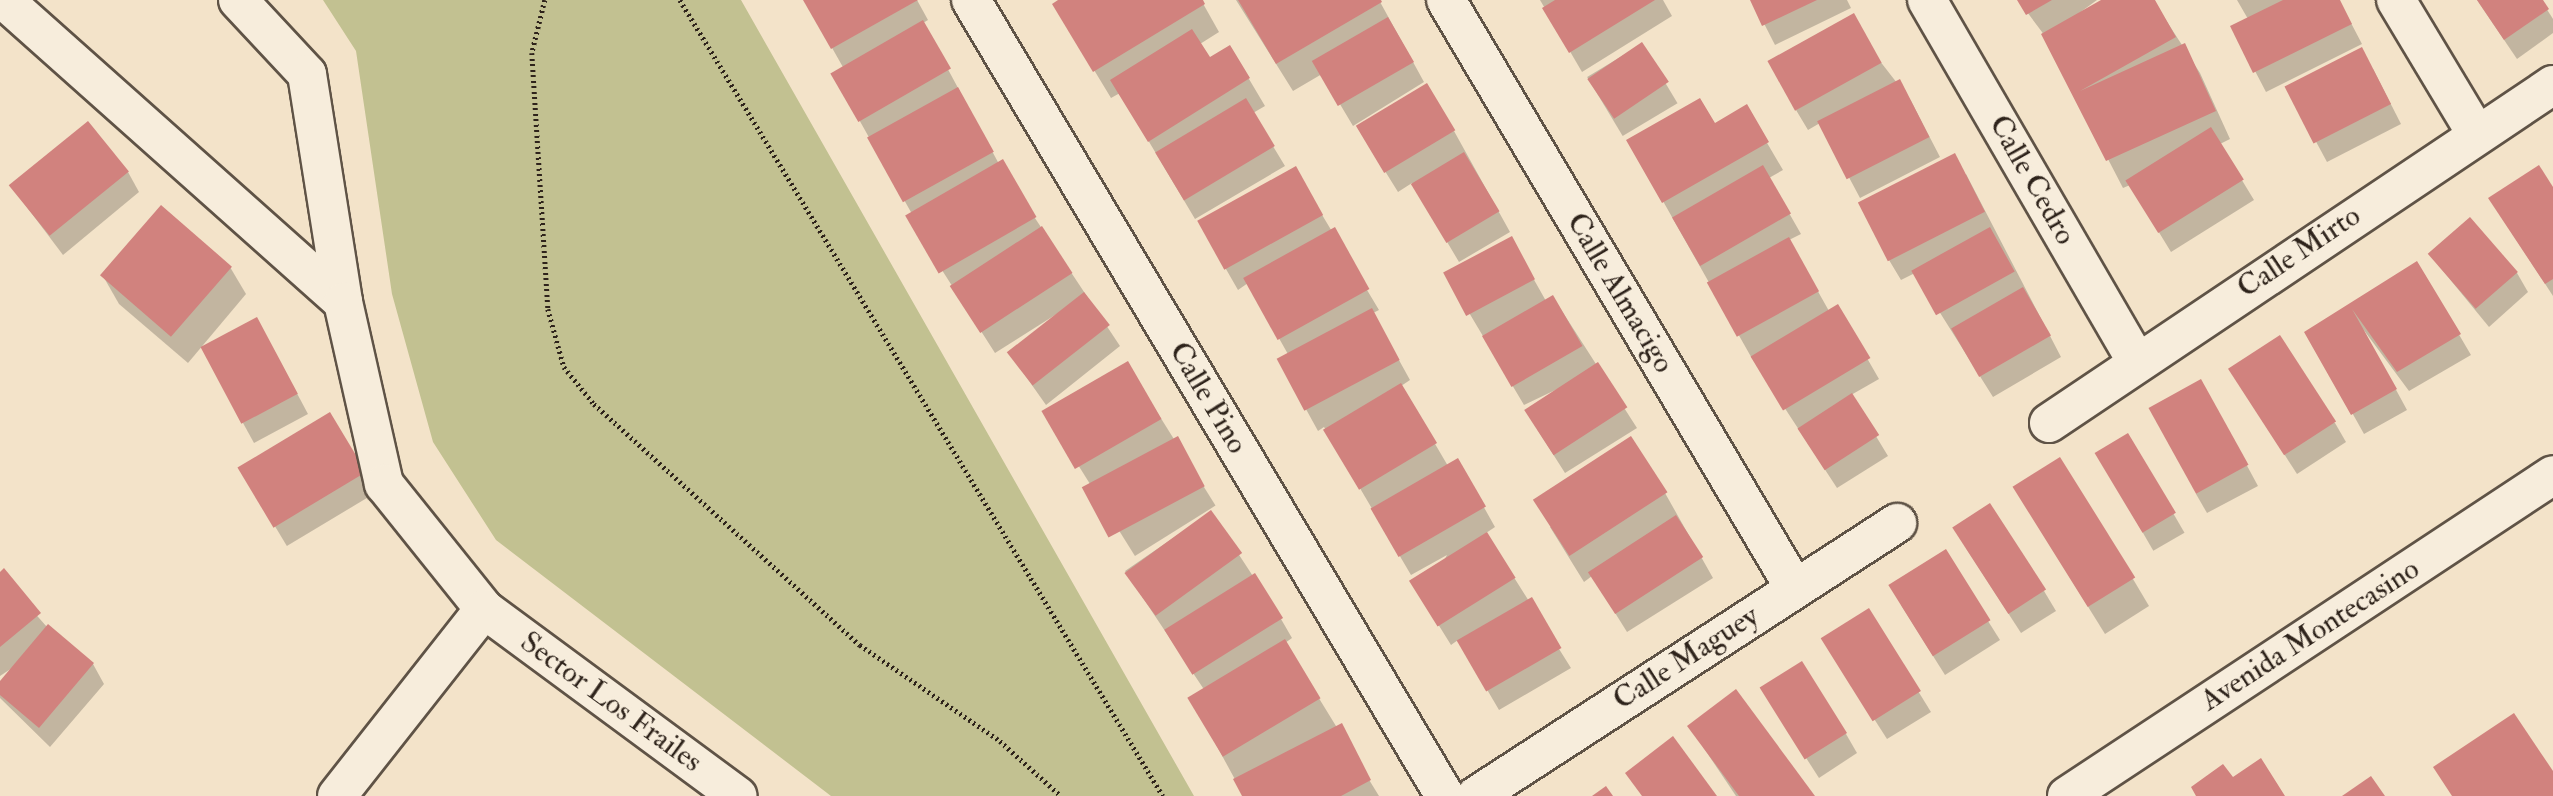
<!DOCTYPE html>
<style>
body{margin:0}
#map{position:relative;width:2553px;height:796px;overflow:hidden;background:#f3e3c9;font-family:"IM FELL Double Pica",serif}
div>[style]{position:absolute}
.green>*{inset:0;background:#c2c191}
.shadow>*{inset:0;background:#0003;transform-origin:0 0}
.building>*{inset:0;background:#d1827e;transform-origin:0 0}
.path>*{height:4.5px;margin-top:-2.25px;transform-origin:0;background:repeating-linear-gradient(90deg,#2e231b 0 2px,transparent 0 5.5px)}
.roads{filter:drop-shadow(2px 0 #5f5346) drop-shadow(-2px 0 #5f5346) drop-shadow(0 2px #5f5346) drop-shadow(0 -2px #5f5346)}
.street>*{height:38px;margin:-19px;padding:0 19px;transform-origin:19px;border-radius:19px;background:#f7eddc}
.secondary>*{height:38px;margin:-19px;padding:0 19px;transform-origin:19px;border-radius:19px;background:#f7eddc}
span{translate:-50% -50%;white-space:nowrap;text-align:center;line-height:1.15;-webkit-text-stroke:5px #f7eddc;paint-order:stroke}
.street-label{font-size:30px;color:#2e231b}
</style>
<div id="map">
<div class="green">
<div style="clip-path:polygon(323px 0,741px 0,1194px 796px,831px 796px,496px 540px,433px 442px,392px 294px,356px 51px)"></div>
</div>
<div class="shadow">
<div style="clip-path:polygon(805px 0,917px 0,928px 20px,923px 23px,999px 164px,1120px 346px,1046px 405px,1010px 354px,1074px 303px,995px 353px,908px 217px,912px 214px,834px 75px,844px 69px)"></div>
<div style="clip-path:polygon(1062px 0,1201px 0,1219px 32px,1200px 44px,1210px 59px,1249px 79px,1265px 106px,1253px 113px,1285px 166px,1195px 219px,1120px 93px,1111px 98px,1071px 32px)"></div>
<div style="clip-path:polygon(1236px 0,1379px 0,1424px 82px,1353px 126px,1322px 74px,1293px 91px)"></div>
<div style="clip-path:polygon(1540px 0,1663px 0,1672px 16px,1582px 72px)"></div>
<div style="clip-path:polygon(1752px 0,1847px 0,1851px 8px,1775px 45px)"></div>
<div style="clip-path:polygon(2018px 0,2097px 0,2071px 19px,2105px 0,2153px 0,2200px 73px,2230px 139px,2220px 144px,2254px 200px,2171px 252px,2130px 185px,2123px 188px,2042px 32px)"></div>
<div style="clip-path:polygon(2237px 0,2339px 0,2362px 44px,2266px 92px,2232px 27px,2248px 19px)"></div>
<div style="clip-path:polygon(2477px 0,2541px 0,2553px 19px,2553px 33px,2517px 59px)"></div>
<div style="left:1642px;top:44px;width:69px;height:64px;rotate:59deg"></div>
<div style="clip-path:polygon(1876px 56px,1911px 101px,1940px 157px,1860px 198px,1820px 123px,1808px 130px,1796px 110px)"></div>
<div style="clip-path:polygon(2373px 69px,2401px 124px,2327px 162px,2287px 88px)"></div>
<div style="clip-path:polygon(1746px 107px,1783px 170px,1769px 178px,1801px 234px,1789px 240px,1829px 311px,1837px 306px,1879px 379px,1851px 395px,1888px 456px,1837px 488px,1750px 355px,1629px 141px,1714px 125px)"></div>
<div style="clip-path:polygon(1454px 131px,1510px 232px,1459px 262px,1412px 183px,1398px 192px,1370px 147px)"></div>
<div style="clip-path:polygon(128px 172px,139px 192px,63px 255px,11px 186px)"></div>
<div style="clip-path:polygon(1966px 174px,2061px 357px,1993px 397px,1915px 273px,1901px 280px,1889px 260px)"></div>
<div style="clip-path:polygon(1306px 188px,1379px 310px,1373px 313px,1410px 380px,1401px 386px,1448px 466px,1458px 461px,1495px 527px,1486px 533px,1571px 668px,1499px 710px,1458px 640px,1451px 645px,1423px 600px,1447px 555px,1411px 575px,1324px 427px,1318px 431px,1307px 411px,1279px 361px,1289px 356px,1248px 283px,1238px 290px,1199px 222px)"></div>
<div style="clip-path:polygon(2553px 190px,2553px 296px,2502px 218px)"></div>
<div style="clip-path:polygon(1511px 239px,1546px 301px,1553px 297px,1637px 428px,1565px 473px,1537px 429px,1570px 383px,1524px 405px,1446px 274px)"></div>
<div style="clip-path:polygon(2430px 255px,2517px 273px,2528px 292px,2489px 327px)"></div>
<div style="clip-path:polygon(2417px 263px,2471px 355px,2409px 391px,2363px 329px,2407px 410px,2364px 434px,2307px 332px)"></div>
<div style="clip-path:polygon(230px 267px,246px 294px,188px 363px,119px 304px,103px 276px)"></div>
<div style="clip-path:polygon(268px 339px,308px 414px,254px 443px,243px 423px)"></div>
<div style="left:1127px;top:364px;width:167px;height:95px;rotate:58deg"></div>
<div style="clip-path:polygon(2242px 389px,2335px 423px,2346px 442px,2297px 474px)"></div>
<div style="clip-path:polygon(2212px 401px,2258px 486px,2207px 513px,2196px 494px)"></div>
<div style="left:330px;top:414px;width:91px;height:105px;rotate:59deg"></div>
<div style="left:2128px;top:435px;width:113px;height:36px;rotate:60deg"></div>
<div style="clip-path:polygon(1665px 493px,1713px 578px,1627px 632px,1592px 576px,1584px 582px,1550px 527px)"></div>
<div style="clip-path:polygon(1211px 512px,1281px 619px,1292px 638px,1285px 643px,1379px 796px,1244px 796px,1207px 728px,1205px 691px,1125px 571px)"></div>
<div style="clip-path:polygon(2031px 515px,2133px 579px,2149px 606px,2105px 634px)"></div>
<div style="clip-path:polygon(1966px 548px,2044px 591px,2056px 611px,2021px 633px)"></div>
<div style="clip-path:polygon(0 574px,47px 627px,93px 664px,104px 684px,50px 747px,0 698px,0 684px,15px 666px,0 676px)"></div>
<div style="clip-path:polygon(1901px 605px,1988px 621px,2000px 640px,1945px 675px)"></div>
<div style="clip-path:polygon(1868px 610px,1931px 712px,1887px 739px,1835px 658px)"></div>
<div style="clip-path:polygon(1774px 708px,1846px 734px,1857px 753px,1819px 778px)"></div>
<div style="clip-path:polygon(1689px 726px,1813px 796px,1736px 796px)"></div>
</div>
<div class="building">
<div style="clip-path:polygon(803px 0,918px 0,831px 49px)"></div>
<div style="clip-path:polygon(1058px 0,1203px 0,1205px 4px,1093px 72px,1052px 4px)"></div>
<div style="clip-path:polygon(1238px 0,1381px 0,1382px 2px,1276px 64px)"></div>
<div style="clip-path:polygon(1555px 0,1655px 0,1569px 53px,1542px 8px)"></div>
<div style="clip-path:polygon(1750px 0,1817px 0,1762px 26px)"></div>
<div style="clip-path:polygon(2017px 0,2052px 0,2026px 15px)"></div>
<div style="clip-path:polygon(2101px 0,2155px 0,2176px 37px,2080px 91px,2185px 43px,2216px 111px,2106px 161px,2041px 34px)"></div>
<div style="clip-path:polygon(2283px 0,2340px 0,2352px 24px,2253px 73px,2230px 26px)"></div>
<div style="clip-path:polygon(2477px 0,2543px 0,2549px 9px,2504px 40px)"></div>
<div style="left:1854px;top:13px;width:57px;height:99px;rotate:61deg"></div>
<div style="left:1388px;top:17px;width:52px;height:88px;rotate:60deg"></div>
<div style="left:923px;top:20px;width:56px;height:107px;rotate:60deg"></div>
<div style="clip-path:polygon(1192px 29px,1210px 57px,1230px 45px,1250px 78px,1148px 142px,1110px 80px)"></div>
<div style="left:1642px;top:42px;width:48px;height:66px;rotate:56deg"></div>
<div style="left:2362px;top:47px;width:64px;height:87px;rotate:63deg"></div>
<div style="left:1900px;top:79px;width:65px;height:93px;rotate:63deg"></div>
<div style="left:1427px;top:83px;width:55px;height:83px;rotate:59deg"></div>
<div style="left:958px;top:87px;width:74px;height:104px;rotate:61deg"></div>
<div style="left:1246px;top:98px;width:56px;height:106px;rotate:59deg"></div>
<div style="clip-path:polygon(1700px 98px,1715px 123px,1747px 104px,1769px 142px,1662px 203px,1626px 140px)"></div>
<div style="left:88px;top:121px;width:65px;height:102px;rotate:51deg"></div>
<div style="left:2211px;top:127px;width:62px;height:101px;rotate:58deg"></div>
<div style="left:1464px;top:152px;width:69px;height:62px;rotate:59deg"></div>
<div style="left:1955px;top:153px;width:66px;height:109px;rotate:63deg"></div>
<div style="left:1003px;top:159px;width:67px;height:113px;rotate:60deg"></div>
<div style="left:1763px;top:165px;width:56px;height:105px;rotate:60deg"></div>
<div style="clip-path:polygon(2539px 165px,2553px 187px,2553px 279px,2545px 284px,2488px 198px)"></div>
<div style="left:1296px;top:166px;width:56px;height:113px;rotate:61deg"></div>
<div style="left:161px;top:205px;width:94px;height:93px;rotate:41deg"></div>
<div style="left:2470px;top:217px;width:73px;height:56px;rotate:49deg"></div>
<div style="left:1042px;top:226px;width:56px;height:110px;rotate:57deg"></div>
<div style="left:1335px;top:227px;width:71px;height:105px;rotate:61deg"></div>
<div style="left:1990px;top:227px;width:51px;height:90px;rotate:61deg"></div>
<div style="left:1512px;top:236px;width:49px;height:78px;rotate:62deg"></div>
<div style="left:1789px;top:237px;width:62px;height:94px;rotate:61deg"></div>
<div style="clip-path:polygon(2417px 261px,2461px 334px,2397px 372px,2352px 309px,2397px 389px,2351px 415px,2304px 332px)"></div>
<div style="left:2023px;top:287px;width:56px;height:83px;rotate:60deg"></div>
<div style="left:1084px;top:292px;width:42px;height:98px;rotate:52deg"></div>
<div style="left:1553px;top:295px;width:59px;height:82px;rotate:60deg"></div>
<div style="left:1838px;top:304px;width:63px;height:102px;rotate:59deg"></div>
<div style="left:1372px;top:308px;width:59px;height:108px;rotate:62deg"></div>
<div style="left:257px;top:317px;width:87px;height:64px;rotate:62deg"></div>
<div style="left:2280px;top:335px;width:103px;height:62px;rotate:57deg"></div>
<div style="left:1128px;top:361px;width:67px;height:100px;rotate:60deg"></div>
<div style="left:1598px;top:362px;width:54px;height:88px;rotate:57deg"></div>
<div style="left:2201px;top:379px;width:98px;height:60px;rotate:61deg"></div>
<div style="left:1401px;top:383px;width:70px;height:91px;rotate:59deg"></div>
<div style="left:1852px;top:393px;width:50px;height:65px;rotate:57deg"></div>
<div style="left:330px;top:412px;width:70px;height:108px;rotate:59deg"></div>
<div style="left:2128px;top:433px;width:93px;height:39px;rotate:59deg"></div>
<div style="left:1178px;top:436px;width:57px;height:109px;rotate:62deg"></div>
<div style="left:1631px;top:436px;width:67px;height:117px;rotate:57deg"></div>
<div style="left:2060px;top:457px;width:142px;height:56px;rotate:58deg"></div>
<div style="left:1458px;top:458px;width:56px;height:101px;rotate:60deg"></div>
<div style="left:1990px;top:503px;width:103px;height:45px;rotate:57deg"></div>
<div style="left:1211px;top:510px;width:53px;height:107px;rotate:54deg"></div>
<div style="left:1676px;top:515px;width:50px;height:105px;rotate:57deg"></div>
<div style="left:1487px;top:532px;width:54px;height:92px;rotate:58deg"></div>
<div style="left:1946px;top:549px;width:84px;height:68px;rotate:58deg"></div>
<div style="clip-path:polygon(4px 568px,41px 613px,0 647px,0 572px)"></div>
<div style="left:1255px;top:573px;width:53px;height:107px;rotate:58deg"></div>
<div style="left:1532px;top:597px;width:59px;height:87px;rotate:60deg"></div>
<div style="left:1869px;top:608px;width:98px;height:57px;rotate:58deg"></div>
<div style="clip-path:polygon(48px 624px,94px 663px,39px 728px,0 695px,0 681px)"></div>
<div style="left:1285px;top:639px;width:69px;height:114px;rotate:59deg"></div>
<div style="left:1802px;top:661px;width:85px;height:50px;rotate:58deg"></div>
<div style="clip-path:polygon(1736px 689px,1815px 796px,1739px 796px,1687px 726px)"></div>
<div style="clip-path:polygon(2514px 713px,2553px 771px,2553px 796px,2452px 796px,2433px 767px)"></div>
<div style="clip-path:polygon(1342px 723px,1371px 780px,1341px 796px,1242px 796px,1233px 779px)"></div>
<div style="clip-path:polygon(1673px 736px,1717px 796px,1642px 796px,1625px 773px)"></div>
<div style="clip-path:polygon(2261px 758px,2285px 796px,2196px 796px,2191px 787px,2223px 764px,2233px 777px)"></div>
<div style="clip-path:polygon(2371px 776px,2385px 796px,2342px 796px)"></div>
<div style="clip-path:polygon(1606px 786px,1613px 796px,1592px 796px)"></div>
</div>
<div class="path">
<div style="left:545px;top:0;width:55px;rotate:103.8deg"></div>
<div style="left:532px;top:53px;width:256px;rotate:86.4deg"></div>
<div style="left:548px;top:309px;width:60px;rotate:74.6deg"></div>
<div style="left:564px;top:367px;width:48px;rotate:51deg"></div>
<div style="left:594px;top:404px;width:359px;rotate:42.2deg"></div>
<div style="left:860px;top:645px;width:170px;rotate:34.4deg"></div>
<div style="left:1000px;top:741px;width:82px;rotate:42deg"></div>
<div style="left:680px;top:0;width:931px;rotate:58.75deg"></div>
</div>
<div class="roads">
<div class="street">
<div style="left:4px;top:0;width:454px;rotate:41.7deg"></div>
<div style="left:238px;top:0;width:101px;rotate:47deg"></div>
<div style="left:307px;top:74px;width:231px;rotate:81deg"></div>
<div style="left:343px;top:302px;width:187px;rotate:77.3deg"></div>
<div style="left:384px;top:484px;width:160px;rotate:51.3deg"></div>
<div style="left:484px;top:609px;width:315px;rotate:36.4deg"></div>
<div style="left:971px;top:0;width:926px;rotate:59.23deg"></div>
<div style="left:1446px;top:0;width:682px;rotate:59.34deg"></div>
<div style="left:1927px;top:0;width:416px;rotate:59.9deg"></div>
<div style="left:2396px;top:0;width:155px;rotate:59deg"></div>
<div style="left:2049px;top:423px;width:607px;rotate:-33.85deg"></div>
<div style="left:337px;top:796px;width:238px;rotate:-51.8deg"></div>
<div style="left:1476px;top:796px;width:502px;rotate:-32.96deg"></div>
</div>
<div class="secondary">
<div style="left:2067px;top:796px;width:582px;rotate:-33.44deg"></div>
</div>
</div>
<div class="street-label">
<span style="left:2032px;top:180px;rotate:60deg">Calle Cedro</span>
<span style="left:2299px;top:252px;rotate:-34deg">Calle Mirto</span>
<span style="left:1620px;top:293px;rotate:59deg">Calle Almacigo</span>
<span style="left:1208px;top:398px;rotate:59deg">Calle Pino</span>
<span style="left:2310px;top:635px;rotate:-33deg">Avenida Montecasino</span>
<span style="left:1686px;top:658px;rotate:-33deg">Calle Maguey</span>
<span style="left:611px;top:702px;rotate:36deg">Sector Los Frailes</span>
</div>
</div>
